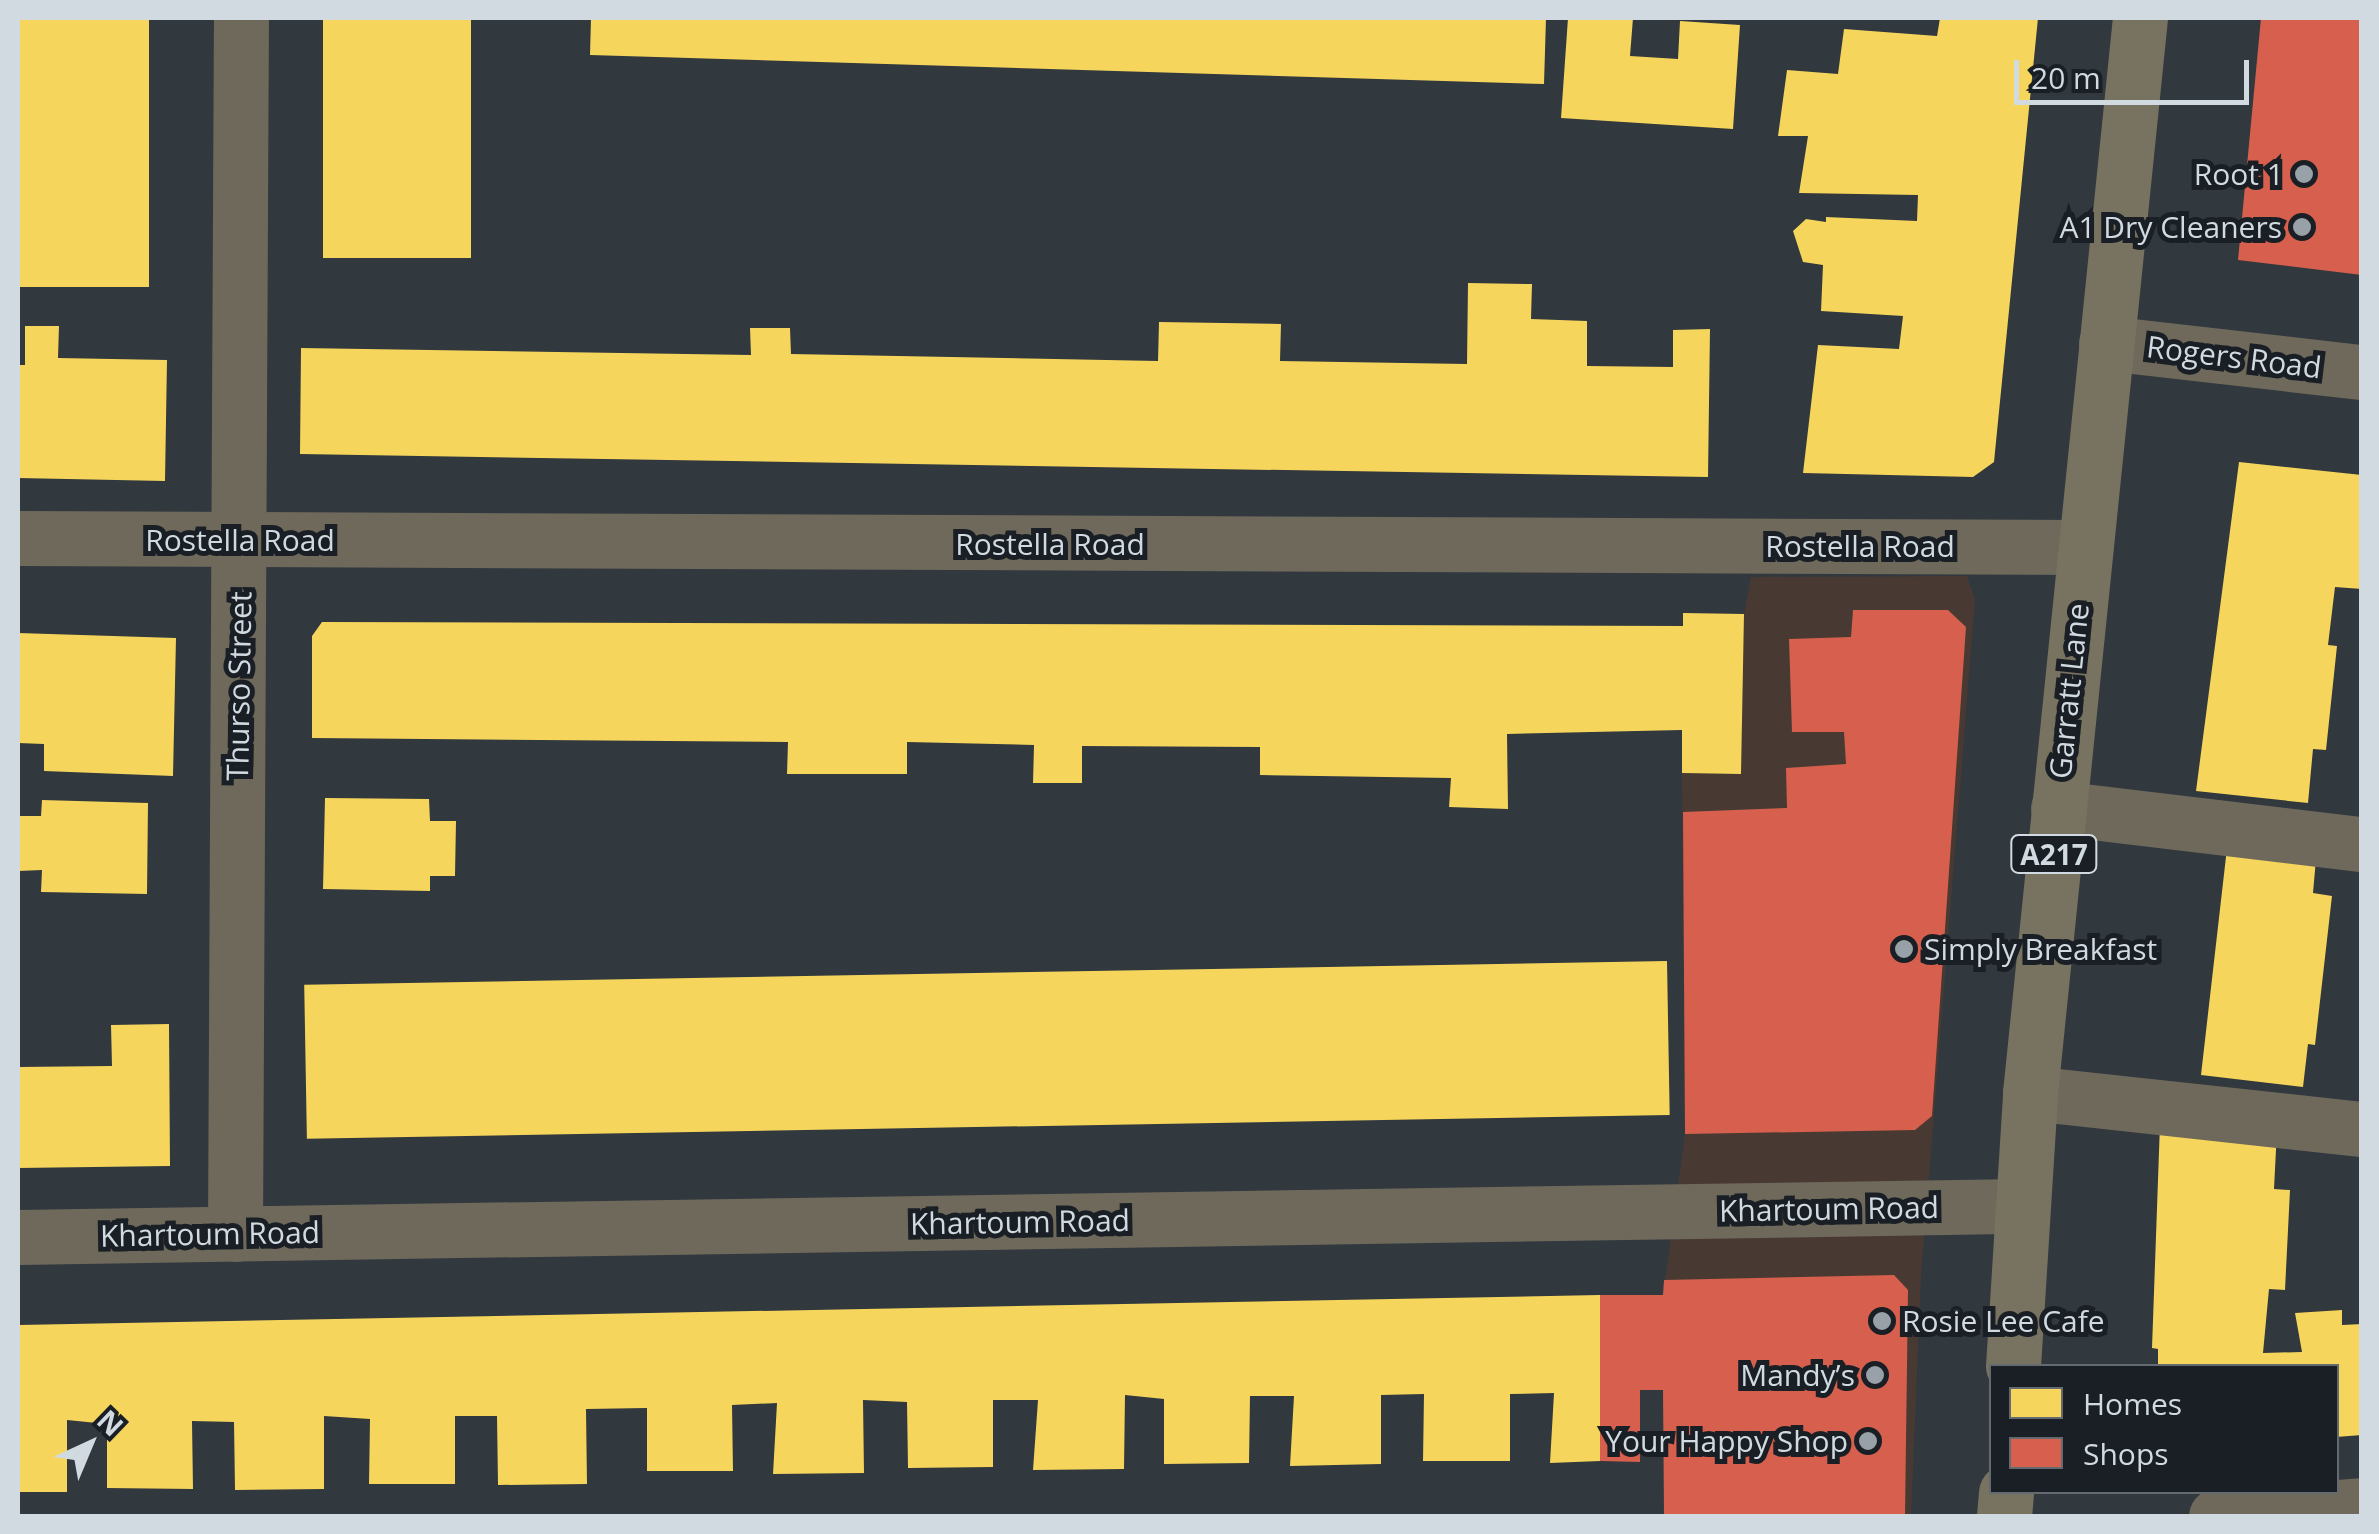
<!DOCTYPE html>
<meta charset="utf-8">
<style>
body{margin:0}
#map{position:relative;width:2379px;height:1534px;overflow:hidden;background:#31383e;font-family:"Open Sans",sans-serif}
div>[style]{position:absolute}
.commercial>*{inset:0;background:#483a33}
.homes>*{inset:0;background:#f6d55c;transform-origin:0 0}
.shops>*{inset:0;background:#d6604d}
.minor>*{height:55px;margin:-27.5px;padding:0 27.5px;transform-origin:27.5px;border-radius:27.5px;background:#6f695c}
.major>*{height:55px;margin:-27.5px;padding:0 27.5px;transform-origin:27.5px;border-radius:27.5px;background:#787261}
.dots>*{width:28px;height:28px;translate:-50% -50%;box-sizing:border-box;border:5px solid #191f24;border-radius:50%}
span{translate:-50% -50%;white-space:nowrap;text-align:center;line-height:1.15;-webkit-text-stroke:10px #191f24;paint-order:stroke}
.shield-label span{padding:2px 8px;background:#191f24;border:2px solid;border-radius:8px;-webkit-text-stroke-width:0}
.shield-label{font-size:28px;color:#d1dae1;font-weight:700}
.poi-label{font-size:30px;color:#d1dae1}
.right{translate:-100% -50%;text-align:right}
.left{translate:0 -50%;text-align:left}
.street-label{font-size:30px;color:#d1dae1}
.frame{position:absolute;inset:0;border:20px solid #d1dae1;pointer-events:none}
.legend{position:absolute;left:1989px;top:1364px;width:350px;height:130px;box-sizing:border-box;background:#191f24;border:2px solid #636a70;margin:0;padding:12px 18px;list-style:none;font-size:30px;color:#d1dae1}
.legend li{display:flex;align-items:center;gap:20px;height:50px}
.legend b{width:50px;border:2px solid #636a70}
.north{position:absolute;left:40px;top:1394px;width:100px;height:100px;-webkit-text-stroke:8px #191f24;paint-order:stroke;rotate:44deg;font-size:28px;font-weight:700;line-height:40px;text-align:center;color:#d1dae1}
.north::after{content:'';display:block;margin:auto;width:35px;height:45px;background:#d1dae1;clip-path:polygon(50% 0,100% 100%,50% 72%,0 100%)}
.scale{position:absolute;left:2014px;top:60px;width:235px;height:45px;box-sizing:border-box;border:5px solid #d1dae1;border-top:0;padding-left:12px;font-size:30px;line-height:35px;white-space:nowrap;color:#d1dae1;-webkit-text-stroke:8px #191f24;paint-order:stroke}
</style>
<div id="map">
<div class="commercial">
<div style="clip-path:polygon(1967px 576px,1975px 600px,1921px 1276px,1911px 1516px,1665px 1516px,1663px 1295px,1685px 1134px,1682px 773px,1741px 774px,1744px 614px,1751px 577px)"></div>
</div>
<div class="homes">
<div style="left:18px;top:18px;width:131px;height:269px"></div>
<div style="left:323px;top:18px;width:148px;height:240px"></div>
<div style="clip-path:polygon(591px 18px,1546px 18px,1544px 84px,590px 55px)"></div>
<div style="clip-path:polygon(1568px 18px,1633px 18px,1630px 56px,1678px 59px,1680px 21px,1740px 25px,1733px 129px,1561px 118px)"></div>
<div style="clip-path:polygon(1940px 18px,2038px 18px,1994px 462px,1973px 477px,1803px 473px,1818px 345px,1899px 349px,1903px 316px,1821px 311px,1823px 265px,1803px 262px,1793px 231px,1806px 219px,1826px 222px,1826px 217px,1917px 221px,1918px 195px,1799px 193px,1808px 136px,1778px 136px,1787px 70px,1838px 74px,1844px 29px,1937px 36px)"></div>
<div style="clip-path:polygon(1468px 283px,1532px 284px,1531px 319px,1587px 321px,1587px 366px,1673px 367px,1673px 330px,1710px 329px,1708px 477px,300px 454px,301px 348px,751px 355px,750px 328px,790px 328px,791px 354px,1158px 361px,1159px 322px,1281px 324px,1280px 361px,1467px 364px)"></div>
<div style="clip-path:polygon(25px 326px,59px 326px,58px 358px,167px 360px,165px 481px,18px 478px,18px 365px,25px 365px)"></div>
<div style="clip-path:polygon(2239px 462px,2362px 475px,2362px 589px,2335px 587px,2328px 645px,2337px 646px,2326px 750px,2313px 749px,2308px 803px,2196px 791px)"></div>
<div style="clip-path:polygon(1683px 613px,1744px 614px,1741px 774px,1682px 773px,1682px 730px,1507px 734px,1508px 809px,1449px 807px,1451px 778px,1260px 775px,1260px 747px,1082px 746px,1082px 783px,1033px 783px,1034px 745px,907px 742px,907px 774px,787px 774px,788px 742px,312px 738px,312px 636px,322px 622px,1683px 626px)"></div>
<div style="clip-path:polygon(18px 633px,176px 638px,173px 776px,44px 771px,44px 744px,18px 743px)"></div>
<div style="clip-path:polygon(325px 798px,429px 799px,430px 821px,456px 821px,455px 876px,430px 876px,430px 891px,323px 889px)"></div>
<div style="clip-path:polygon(42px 800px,148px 803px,147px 894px,41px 892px,42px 870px,18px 871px,18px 816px,41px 816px)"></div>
<div style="clip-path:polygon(2227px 848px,2316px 859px,2313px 893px,2332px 896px,2315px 1045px,2308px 1044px,2303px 1087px,2201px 1075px)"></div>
<div style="left:1667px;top:961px;width:154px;height:1363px;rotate:89deg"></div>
<div style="clip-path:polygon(169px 1024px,170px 1166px,18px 1168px,18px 1067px,112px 1066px,111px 1025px)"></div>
<div style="clip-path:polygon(2160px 1124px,2277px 1130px,2274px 1189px,2290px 1190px,2285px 1290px,2269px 1289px,2263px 1353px,2302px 1352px,2295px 1313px,2342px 1310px,2342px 1325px,2362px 1324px,2362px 1435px,2336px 1437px,2336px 1366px,2158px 1366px,2158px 1349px,2152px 1348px)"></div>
<div style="clip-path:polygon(1600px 1295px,1600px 1461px,1550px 1463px,1554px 1393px,1510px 1394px,1510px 1461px,1423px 1461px,1424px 1394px,1381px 1395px,1381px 1464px,1290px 1466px,1294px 1396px,1250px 1396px,1249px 1463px,1164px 1464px,1164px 1399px,1125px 1395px,1124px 1469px,1033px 1470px,1038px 1400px,993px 1400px,993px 1467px,908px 1468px,907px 1402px,863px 1400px,864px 1473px,773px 1474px,777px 1403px,732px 1405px,733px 1471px,647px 1471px,647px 1408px,586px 1409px,587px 1484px,498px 1485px,497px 1416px,455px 1416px,455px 1484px,369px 1484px,370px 1419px,324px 1416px,324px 1489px,235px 1490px,234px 1422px,192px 1421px,193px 1489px,107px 1488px,107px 1424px,67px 1420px,67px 1492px,18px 1492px,18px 1325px)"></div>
</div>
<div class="shops">
<div style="clip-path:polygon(2261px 18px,2362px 18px,2362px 275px,2238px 260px)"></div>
<div style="clip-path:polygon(1853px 610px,1948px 610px,1966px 627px,1932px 1116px,1915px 1130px,1685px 1134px,1683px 812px,1787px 808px,1786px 768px,1846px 764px,1844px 732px,1792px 732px,1789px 639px,1851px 637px)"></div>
<div style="clip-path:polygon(1894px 1275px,1908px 1290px,1905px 1516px,1664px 1516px,1663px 1390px,1640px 1390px,1640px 1462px,1600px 1461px,1600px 1295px,1663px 1295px,1664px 1280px)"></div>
</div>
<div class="minor">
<div style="left:2106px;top:343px;width:258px;rotate:6.5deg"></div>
<div style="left:18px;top:538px;width:2065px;rotate:0.25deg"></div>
<div style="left:2058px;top:808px;width:306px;rotate:6.8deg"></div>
<div style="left:2030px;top:1093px;width:334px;rotate:6.2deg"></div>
<div style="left:235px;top:1234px;width:1216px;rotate:-89.72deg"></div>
<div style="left:18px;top:1237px;width:2004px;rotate:-0.89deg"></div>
<div style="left:2216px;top:1516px;width:146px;rotate:-4.3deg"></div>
</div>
<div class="major">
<div style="left:2013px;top:1366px;width:274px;rotate:-86.4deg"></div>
<div style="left:2030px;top:1093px;width:1081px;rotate:-84.16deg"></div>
<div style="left:2004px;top:1516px;width:24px;rotate:-85deg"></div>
</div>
<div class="dots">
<div style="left:2304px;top:174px;background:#99a1a8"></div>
<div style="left:2302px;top:227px;background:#99a1a8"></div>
<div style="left:1904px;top:949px;background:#99a1a8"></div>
<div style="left:1882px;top:1321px;background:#99a1a8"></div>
<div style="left:1875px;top:1375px;background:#99a1a8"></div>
<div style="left:1868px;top:1441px;background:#99a1a8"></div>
</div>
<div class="shield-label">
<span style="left:2054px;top:854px">A217</span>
</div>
<div class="poi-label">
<span class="right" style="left:2284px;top:174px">Root 1</span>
<span class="right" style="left:2282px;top:227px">A1 Dry Cleaners</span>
<span class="left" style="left:1924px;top:949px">Simply Breakfast</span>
<span class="left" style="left:1902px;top:1321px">Rosie Lee Cafe</span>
<span class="right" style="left:1855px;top:1375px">Mandy’s</span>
<span class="right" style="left:1848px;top:1441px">Your Happy Shop</span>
</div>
<div class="street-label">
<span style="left:2234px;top:357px;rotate:7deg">Rogers Road</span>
<span style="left:240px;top:540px">Rostella Road</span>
<span style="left:1050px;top:544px">Rostella Road</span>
<span style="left:1860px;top:546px">Rostella Road</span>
<span style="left:239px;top:686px;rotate:-89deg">Thurso Street</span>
<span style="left:2069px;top:691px;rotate:-84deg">Garratt Lane</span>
<span style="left:1829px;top:1209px;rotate:-1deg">Khartoum Road</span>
<span style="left:1020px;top:1222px;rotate:-1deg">Khartoum Road</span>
<span style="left:210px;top:1234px;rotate:-1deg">Khartoum Road</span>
</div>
<div class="frame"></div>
<ul class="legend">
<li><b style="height:28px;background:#f6d55c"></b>Homes</li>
<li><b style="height:28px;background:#d6604d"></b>Shops</li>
</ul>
<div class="north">N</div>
<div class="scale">20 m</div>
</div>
